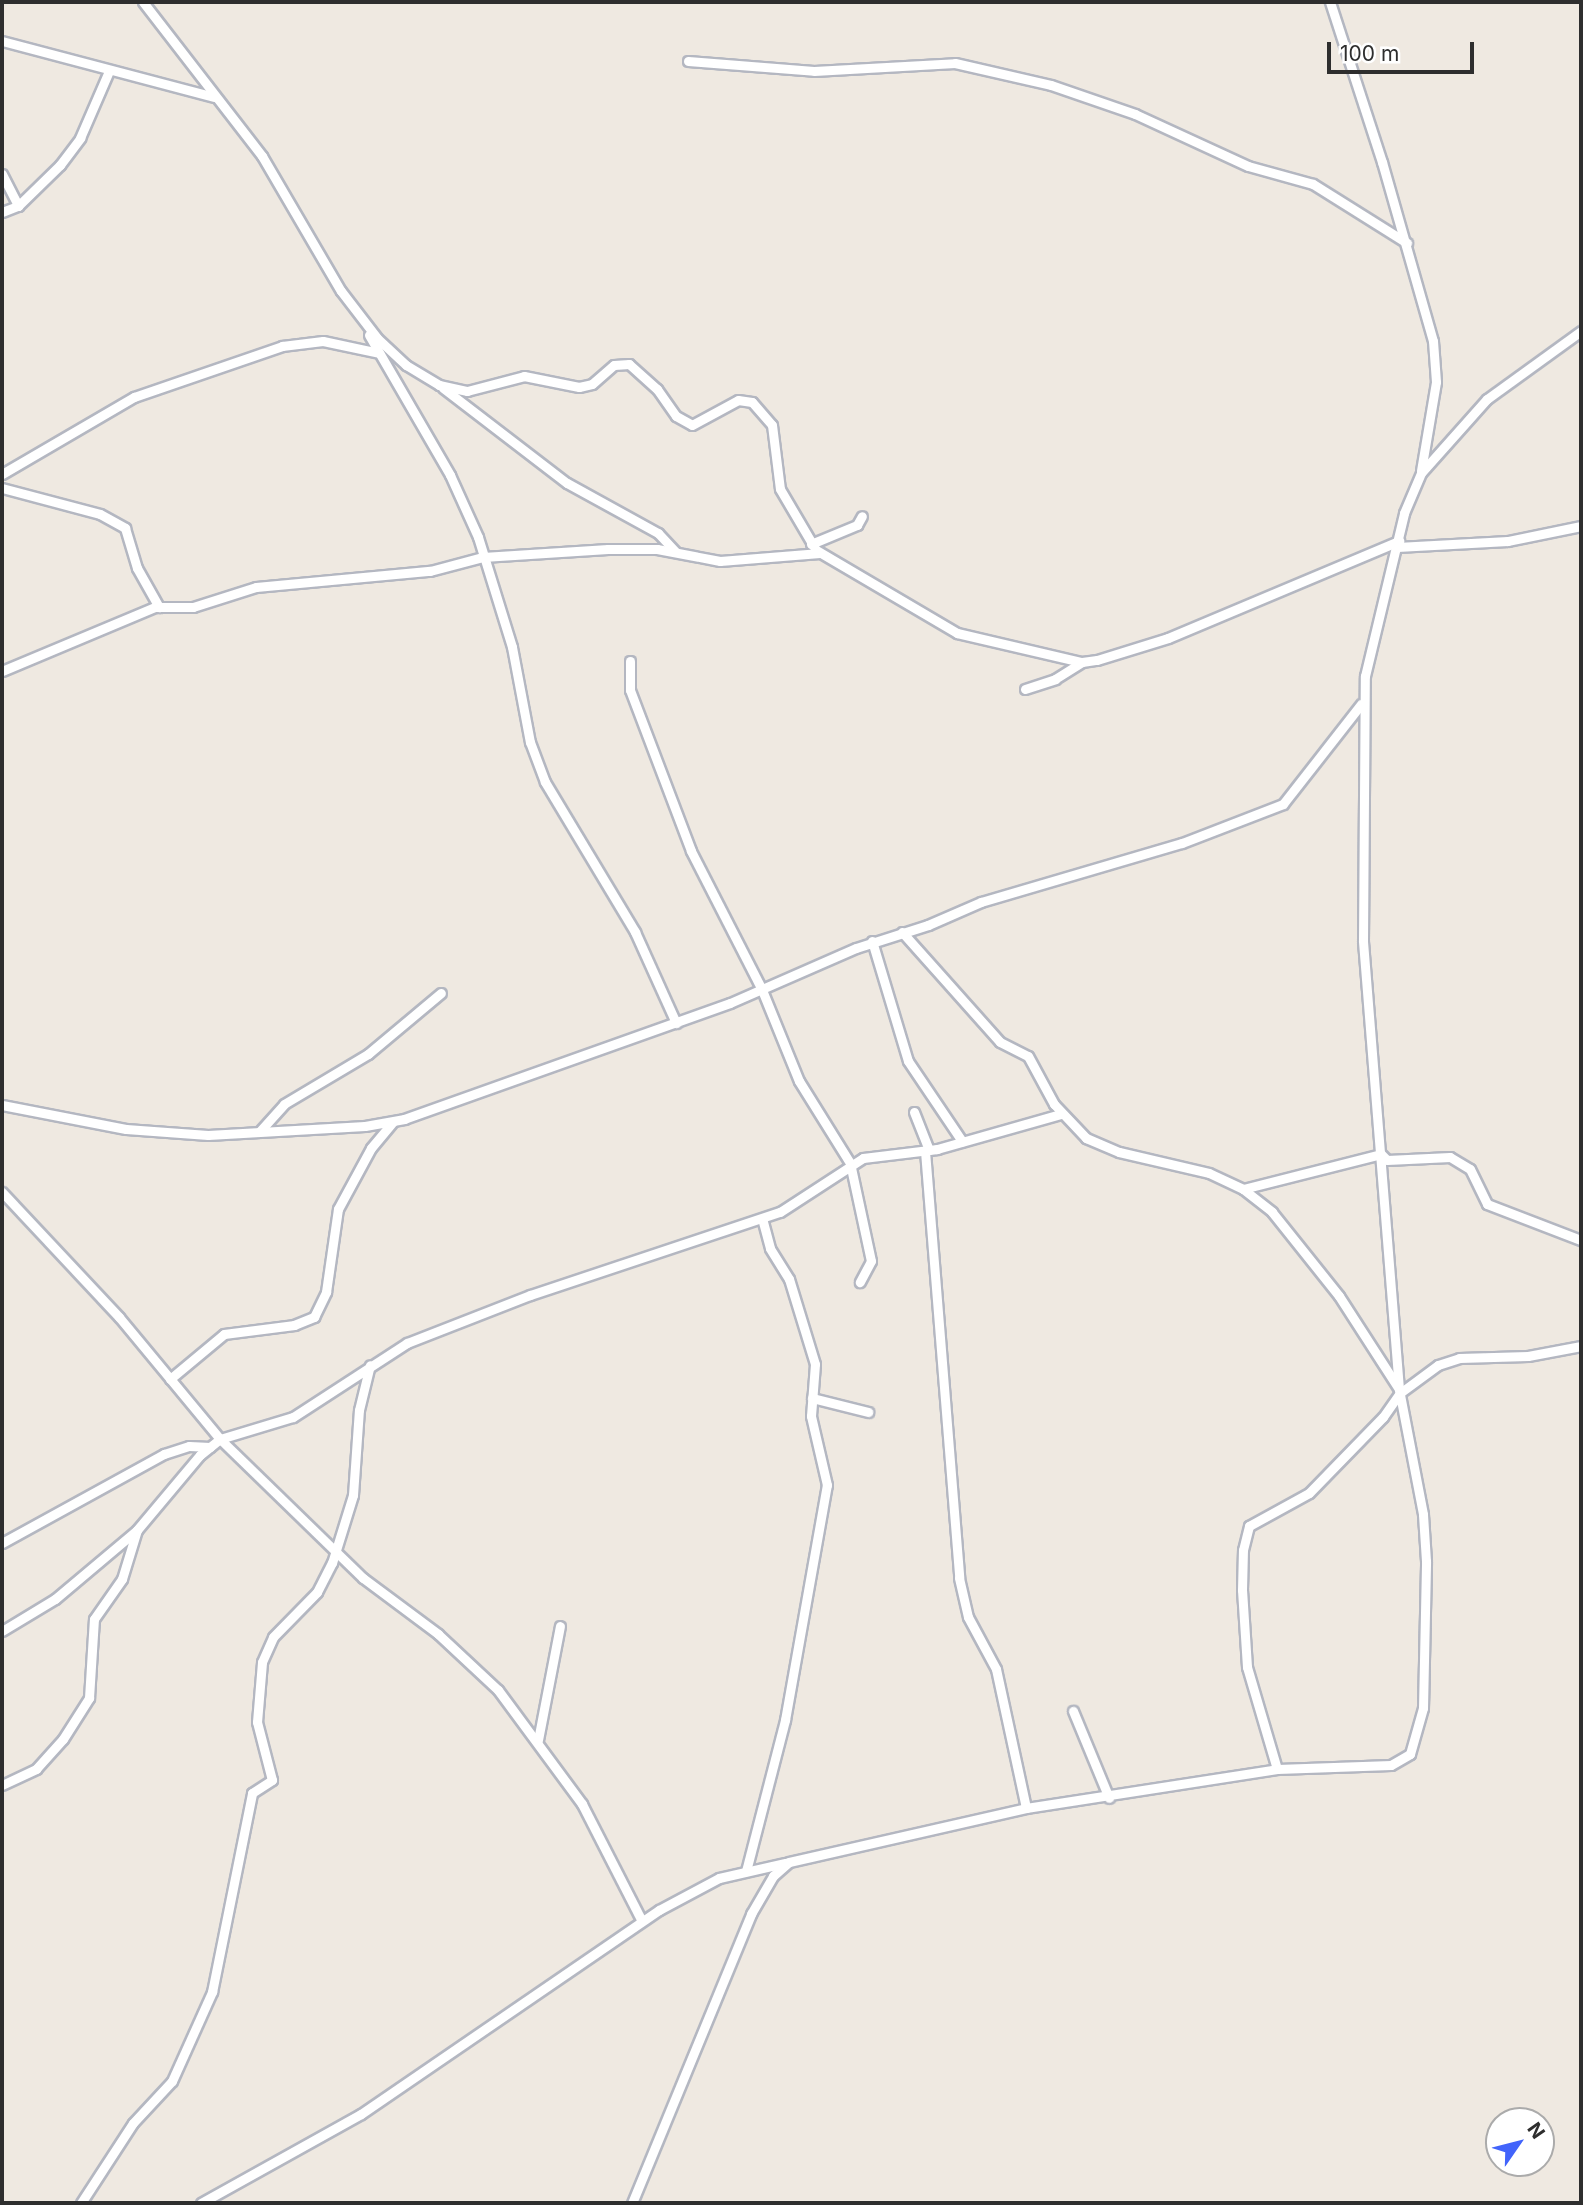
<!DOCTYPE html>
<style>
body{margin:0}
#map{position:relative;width:1583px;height:2205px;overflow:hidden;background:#efe9e1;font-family:Inter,sans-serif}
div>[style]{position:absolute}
.roads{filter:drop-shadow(2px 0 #b4b7c1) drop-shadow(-2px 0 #b4b7c1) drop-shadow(0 2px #b4b7c1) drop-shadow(0 -2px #b4b7c1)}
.street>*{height:9px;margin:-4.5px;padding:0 4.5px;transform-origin:4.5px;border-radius:4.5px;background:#fff}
span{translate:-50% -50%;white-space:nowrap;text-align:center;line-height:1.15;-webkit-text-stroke:5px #fff;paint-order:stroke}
.frame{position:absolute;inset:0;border:4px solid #2e2e2e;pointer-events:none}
.north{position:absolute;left:1485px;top:2107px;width:70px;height:70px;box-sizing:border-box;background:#fff;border:2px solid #ababab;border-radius:50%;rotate:55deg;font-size:19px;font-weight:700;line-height:28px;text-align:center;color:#2e2e2e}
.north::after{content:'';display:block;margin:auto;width:24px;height:32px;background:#4264fb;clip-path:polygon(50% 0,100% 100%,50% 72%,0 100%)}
.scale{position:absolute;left:1327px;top:42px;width:147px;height:32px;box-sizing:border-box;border:4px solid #2e2e2e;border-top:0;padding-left:9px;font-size:21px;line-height:24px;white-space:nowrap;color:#2e2e2e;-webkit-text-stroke:5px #fff;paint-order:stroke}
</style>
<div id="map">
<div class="roads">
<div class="street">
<div style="left:143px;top:2px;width:195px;rotate:52.3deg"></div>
<div style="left:262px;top:156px;width:156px;rotate:59.7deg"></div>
<div style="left:341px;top:291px;width:59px;rotate:52.5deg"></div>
<div style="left:377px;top:338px;width:40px;rotate:43deg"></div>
<div style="left:406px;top:365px;width:39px;rotate:31deg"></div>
<div style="left:439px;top:385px;width:29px;rotate:12deg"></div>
<div style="left:467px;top:391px;width:59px;rotate:-14.7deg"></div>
<div style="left:524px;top:376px;width:56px;rotate:11.3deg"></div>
<div style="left:579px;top:387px;width:13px;rotate:-13deg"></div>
<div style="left:592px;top:384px;width:29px;rotate:-41deg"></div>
<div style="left:614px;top:365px;width:15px;rotate:-4deg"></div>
<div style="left:629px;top:364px;width:38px;rotate:42deg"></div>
<div style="left:657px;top:389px;width:33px;rotate:55deg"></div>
<div style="left:676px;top:416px;width:18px;rotate:29deg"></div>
<div style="left:692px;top:425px;width:52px;rotate:-28.5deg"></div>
<div style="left:738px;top:400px;width:14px;rotate:8deg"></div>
<div style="left:752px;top:402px;width:30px;rotate:49deg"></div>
<div style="left:772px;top:425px;width:64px;rotate:82.9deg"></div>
<div style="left:780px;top:489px;width:71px;rotate:59.5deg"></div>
<div style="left:816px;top:550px;width:164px;rotate:30.5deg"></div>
<div style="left:957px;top:633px;width:128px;rotate:13.1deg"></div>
<div style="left:1082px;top:662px;width:15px;rotate:-8deg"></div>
<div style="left:1097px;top:660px;width:74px;rotate:-17.2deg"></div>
<div style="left:1168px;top:638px;width:251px;rotate:-22.8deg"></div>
<div style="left:1330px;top:2px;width:168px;rotate:72deg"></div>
<div style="left:1382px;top:162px;width:186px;rotate:74.1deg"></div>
<div style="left:1433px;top:341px;width:41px;rotate:85.8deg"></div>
<div style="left:1436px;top:382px;width:90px;rotate:99.6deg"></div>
<div style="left:2px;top:41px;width:219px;rotate:14.8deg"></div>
<div style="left:688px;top:61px;width:126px;rotate:4.5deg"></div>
<div style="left:814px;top:71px;width:141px;rotate:-3.2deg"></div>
<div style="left:955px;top:63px;width:98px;rotate:12.9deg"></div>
<div style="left:1051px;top:85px;width:89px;rotate:19deg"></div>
<div style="left:1135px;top:114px;width:124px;rotate:24.7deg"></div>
<div style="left:1248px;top:166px;width:67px;rotate:15.5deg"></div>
<div style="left:1313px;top:184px;width:111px;rotate:32.1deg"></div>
<div style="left:2px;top:174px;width:36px;rotate:63deg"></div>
<div style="left:2px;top:212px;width:17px;rotate:-21deg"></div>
<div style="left:18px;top:206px;width:59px;rotate:-44.3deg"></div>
<div style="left:60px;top:165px;width:34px;rotate:-53deg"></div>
<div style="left:80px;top:138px;width:73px;rotate:-66.6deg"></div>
<div style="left:369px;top:335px;width:162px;rotate:59.9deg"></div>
<div style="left:450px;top:475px;width:68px;rotate:65.7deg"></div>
<div style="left:478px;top:537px;width:115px;rotate:72.8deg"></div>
<div style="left:512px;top:647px;width:97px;rotate:79.3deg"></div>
<div style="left:530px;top:742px;width:43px;rotate:69.4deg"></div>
<div style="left:545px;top:782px;width:175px;rotate:59deg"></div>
<div style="left:635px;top:932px;width:100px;rotate:65.7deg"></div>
<div style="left:443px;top:388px;width:156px;rotate:37.5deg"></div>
<div style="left:567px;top:483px;width:104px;rotate:28.8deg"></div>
<div style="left:658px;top:533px;width:25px;rotate:47deg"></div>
<div style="left:2px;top:474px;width:153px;rotate:-30.3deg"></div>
<div style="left:134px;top:397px;width:157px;rotate:-19deg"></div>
<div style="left:282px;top:346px;width:41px;rotate:-7deg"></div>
<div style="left:323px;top:341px;width:57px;rotate:12.1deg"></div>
<div style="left:2px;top:488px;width:101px;rotate:14.9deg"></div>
<div style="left:100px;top:514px;width:29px;rotate:29deg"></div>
<div style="left:125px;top:528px;width:42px;rotate:73.3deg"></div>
<div style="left:137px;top:568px;width:45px;rotate:60.6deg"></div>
<div style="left:811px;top:544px;width:50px;rotate:-22.4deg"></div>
<div style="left:857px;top:525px;width:10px;rotate:-61deg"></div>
<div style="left:1397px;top:547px;width:111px;rotate:-3.1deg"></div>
<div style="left:1508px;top:541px;width:75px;rotate:-11.6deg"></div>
<div style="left:630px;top:661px;width:29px;rotate:90deg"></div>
<div style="left:630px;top:690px;width:172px;rotate:69.2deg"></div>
<div style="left:691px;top:851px;width:156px;rotate:62.9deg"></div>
<div style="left:762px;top:990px;width:98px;rotate:67.9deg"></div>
<div style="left:799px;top:1081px;width:97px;rotate:58.1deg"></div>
<div style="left:850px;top:1163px;width:100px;rotate:77.9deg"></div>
<div style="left:871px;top:1261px;width:24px;rotate:118deg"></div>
<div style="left:2px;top:671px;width:166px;rotate:-22.7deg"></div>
<div style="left:155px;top:607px;width:38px"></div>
<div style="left:193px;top:607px;width:66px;rotate:-17.6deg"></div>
<div style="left:256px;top:587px;width:175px;rotate:-5.3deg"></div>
<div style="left:430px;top:571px;width:55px;rotate:-14.8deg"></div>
<div style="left:483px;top:557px;width:125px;rotate:-3.7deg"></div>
<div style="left:608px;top:549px;width:49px"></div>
<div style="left:657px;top:549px;width:64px;rotate:10.8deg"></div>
<div style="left:720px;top:561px;width:100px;rotate:-4.6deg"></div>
<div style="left:1025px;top:689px;width:32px;rotate:-18deg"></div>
<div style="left:1055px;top:679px;width:32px;rotate:-32deg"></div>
<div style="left:902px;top:932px;width:147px;rotate:48.3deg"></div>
<div style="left:1000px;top:1042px;width:31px;rotate:27deg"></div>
<div style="left:1028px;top:1056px;width:55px;rotate:61.6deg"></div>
<div style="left:1054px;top:1104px;width:47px;rotate:46.7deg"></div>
<div style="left:1086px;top:1138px;width:36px;rotate:23deg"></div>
<div style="left:1119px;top:1152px;width:92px;rotate:13.1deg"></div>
<div style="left:1209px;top:1173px;width:38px;rotate:25deg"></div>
<div style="left:1243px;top:1189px;width:37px;rotate:38deg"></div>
<div style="left:1272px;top:1212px;width:107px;rotate:51.4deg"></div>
<div style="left:1339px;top:1296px;width:111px;rotate:57.2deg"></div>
<div style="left:872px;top:941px;width:125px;rotate:73.3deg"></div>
<div style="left:908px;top:1061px;width:97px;rotate:56deg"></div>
<div style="left:2px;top:1105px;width:126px;rotate:11deg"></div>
<div style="left:126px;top:1129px;width:82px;rotate:4.2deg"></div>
<div style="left:208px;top:1135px;width:157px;rotate:-3.3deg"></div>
<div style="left:365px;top:1126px;width:40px;rotate:-10deg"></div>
<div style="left:404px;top:1119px;width:346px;rotate:-19.6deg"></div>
<div style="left:730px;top:1003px;width:137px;rotate:-23.6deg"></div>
<div style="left:856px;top:948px;width:76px;rotate:-17.7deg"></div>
<div style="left:928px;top:925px;width:58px;rotate:-23.5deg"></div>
<div style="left:981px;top:902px;width:209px;rotate:-16.4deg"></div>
<div style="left:1182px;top:843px;width:108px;rotate:-21.1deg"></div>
<div style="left:1283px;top:804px;width:127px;rotate:-52deg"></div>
<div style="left:914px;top:1112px;width:41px;rotate:68.5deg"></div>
<div style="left:260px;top:1131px;width:36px;rotate:-48deg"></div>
<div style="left:284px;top:1104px;width:98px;rotate:-30.8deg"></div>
<div style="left:368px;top:1054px;width:95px;rotate:-39.9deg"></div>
<div style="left:925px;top:1151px;width:428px;rotate:85.4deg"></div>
<div style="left:959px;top:1578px;width:40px;rotate:77deg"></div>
<div style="left:968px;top:1617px;width:59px;rotate:61.7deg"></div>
<div style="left:996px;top:1669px;width:142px;rotate:77.8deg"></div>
<div style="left:1243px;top:1189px;width:142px;rotate:-14.2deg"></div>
<div style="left:1381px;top:1154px;width:8px;rotate:45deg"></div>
<div style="left:1387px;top:1160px;width:63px;rotate:-2.7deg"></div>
<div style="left:1450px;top:1157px;width:23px;rotate:31deg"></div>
<div style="left:1470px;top:1169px;width:39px;rotate:64deg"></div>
<div style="left:1487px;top:1204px;width:101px;rotate:21deg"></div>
<div style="left:2px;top:1192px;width:171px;rotate:46.9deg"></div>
<div style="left:119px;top:1317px;width:158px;rotate:50.4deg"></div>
<div style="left:220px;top:1439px;width:199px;rotate:44.2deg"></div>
<div style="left:363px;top:1578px;width:94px;rotate:36.7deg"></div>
<div style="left:438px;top:1634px;width:82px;rotate:43deg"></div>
<div style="left:498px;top:1690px;width:142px;rotate:53.6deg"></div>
<div style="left:582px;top:1804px;width:131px;rotate:62.9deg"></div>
<div style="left:170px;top:1379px;width:70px;rotate:-39.8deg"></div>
<div style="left:224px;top:1334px;width:71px;rotate:-7.3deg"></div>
<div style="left:294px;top:1325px;width:22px;rotate:-22deg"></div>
<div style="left:314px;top:1317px;width:28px;rotate:-64deg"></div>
<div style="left:326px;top:1292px;width:84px;rotate:-81.8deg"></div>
<div style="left:338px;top:1209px;width:69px;rotate:-61.6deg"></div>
<div style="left:371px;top:1148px;width:34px;rotate:-50deg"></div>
<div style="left:812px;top:1398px;width:58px;rotate:14deg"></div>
<div style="left:2px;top:1543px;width:185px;rotate:-28.8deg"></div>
<div style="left:164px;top:1454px;width:26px;rotate:-18deg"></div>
<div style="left:189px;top:1446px;width:21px;rotate:3deg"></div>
<div style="left:2px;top:1631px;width:62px;rotate:-31.1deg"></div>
<div style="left:55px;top:1599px;width:107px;rotate:-40.1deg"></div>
<div style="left:137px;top:1530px;width:98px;rotate:-50deg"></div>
<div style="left:200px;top:1455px;width:26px;rotate:-39deg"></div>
<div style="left:220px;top:1439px;width:76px;rotate:-16.8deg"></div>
<div style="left:293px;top:1417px;width:136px;rotate:-33deg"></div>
<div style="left:407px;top:1343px;width:132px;rotate:-21.3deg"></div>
<div style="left:530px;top:1295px;width:263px;rotate:-18.4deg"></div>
<div style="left:780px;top:1212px;width:99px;rotate:-33deg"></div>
<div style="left:863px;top:1158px;width:75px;rotate:-6.9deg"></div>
<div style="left:937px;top:1149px;width:129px;rotate:-15.8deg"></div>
<div style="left:1073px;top:1711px;width:94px;rotate:67.5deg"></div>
<div style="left:538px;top:1740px;width:116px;rotate:-79.1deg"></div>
<div style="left:1277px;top:1769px;width:106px;rotate:-106.4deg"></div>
<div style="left:1247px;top:1667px;width:77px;rotate:-93.7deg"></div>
<div style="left:1242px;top:1590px;width:40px;rotate:-88.6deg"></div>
<div style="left:1243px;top:1550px;width:25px;rotate:-76deg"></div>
<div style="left:1249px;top:1526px;width:68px;rotate:-28.8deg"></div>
<div style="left:1309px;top:1493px;width:106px;rotate:-45.8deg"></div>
<div style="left:1383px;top:1417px;width:29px;rotate:-55deg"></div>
<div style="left:1400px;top:1393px;width:47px;rotate:-36.4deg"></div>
<div style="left:1438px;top:1365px;width:22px;rotate:-18deg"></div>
<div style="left:1459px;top:1358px;width:69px;rotate:-1.7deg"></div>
<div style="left:1528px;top:1356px;width:54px;rotate:-10.7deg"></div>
<div style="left:2px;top:1785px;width:38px;rotate:-25deg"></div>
<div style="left:36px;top:1769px;width:40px;rotate:-48deg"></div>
<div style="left:63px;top:1739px;width:49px;rotate:-57.6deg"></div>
<div style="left:89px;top:1698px;width:79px;rotate:-86.4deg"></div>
<div style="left:94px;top:1619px;width:49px;rotate:-55deg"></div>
<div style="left:122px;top:1579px;width:51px;rotate:-73deg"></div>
<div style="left:746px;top:1871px;width:156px;rotate:-75.5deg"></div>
<div style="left:785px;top:1720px;width:239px;rotate:-79.9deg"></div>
<div style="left:827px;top:1485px;width:71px;rotate:-103.1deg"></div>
<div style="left:811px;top:1416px;width:52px;rotate:-85.6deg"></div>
<div style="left:815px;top:1364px;width:89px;rotate:-107deg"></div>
<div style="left:789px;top:1279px;width:36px;rotate:-122deg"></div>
<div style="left:770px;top:1248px;width:30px;rotate:-105deg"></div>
<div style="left:81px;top:2203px;width:95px;rotate:-57deg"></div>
<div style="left:133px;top:2123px;width:57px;rotate:-47.1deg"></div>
<div style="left:172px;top:2081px;width:98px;rotate:-65.8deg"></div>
<div style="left:212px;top:1992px;width:203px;rotate:-78.6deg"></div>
<div style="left:252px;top:1793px;width:24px;rotate:-33deg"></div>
<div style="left:272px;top:1780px;width:60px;rotate:-104.5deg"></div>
<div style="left:257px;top:1722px;width:60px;rotate:-85.2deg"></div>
<div style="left:262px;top:1662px;width:27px;rotate:-66deg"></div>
<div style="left:273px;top:1637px;width:63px;rotate:-45.6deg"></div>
<div style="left:317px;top:1592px;width:33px;rotate:-63deg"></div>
<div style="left:332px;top:1563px;width:71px;rotate:-72.8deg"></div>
<div style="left:353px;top:1495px;width:85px;rotate:-86deg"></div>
<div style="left:359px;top:1410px;width:46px;rotate:-76.3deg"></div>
<div style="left:201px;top:2203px;width:183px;rotate:-29.1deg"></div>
<div style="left:361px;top:2114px;width:361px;rotate:-34.4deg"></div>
<div style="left:659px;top:1910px;width:68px;rotate:-28.1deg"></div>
<div style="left:719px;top:1878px;width:68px;rotate:-12.8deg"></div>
<div style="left:632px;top:2203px;width:313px;rotate:-67.6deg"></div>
<div style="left:751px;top:1914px;width:44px;rotate:-59.9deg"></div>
<div style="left:773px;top:1876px;width:21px;rotate:-41deg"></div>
<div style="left:789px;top:1862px;width:243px;rotate:-12.8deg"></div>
<div style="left:1026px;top:1808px;width:254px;rotate:-8.8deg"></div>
<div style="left:1277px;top:1769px;width:114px;rotate:-2deg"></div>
<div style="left:1391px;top:1765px;width:22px;rotate:-30deg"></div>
<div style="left:1410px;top:1754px;width:48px;rotate:-74.2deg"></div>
<div style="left:1423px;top:1708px;width:147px;rotate:-88.8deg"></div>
<div style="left:1426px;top:1561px;width:47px;rotate:-93.7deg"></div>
<div style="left:1423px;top:1514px;width:127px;rotate:-100.9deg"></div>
<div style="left:1399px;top:1389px;width:450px;rotate:-94.6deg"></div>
<div style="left:1363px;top:940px;width:264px;rotate:-89.6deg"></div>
<div style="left:1365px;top:676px;width:168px;rotate:-76.5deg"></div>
<div style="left:1404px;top:513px;width:43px;rotate:-67deg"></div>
<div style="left:1421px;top:473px;width:99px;rotate:-48.3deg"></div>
<div style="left:1487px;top:399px;width:116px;rotate:-35.9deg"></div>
</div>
</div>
<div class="frame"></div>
<div class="north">N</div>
<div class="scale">100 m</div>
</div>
